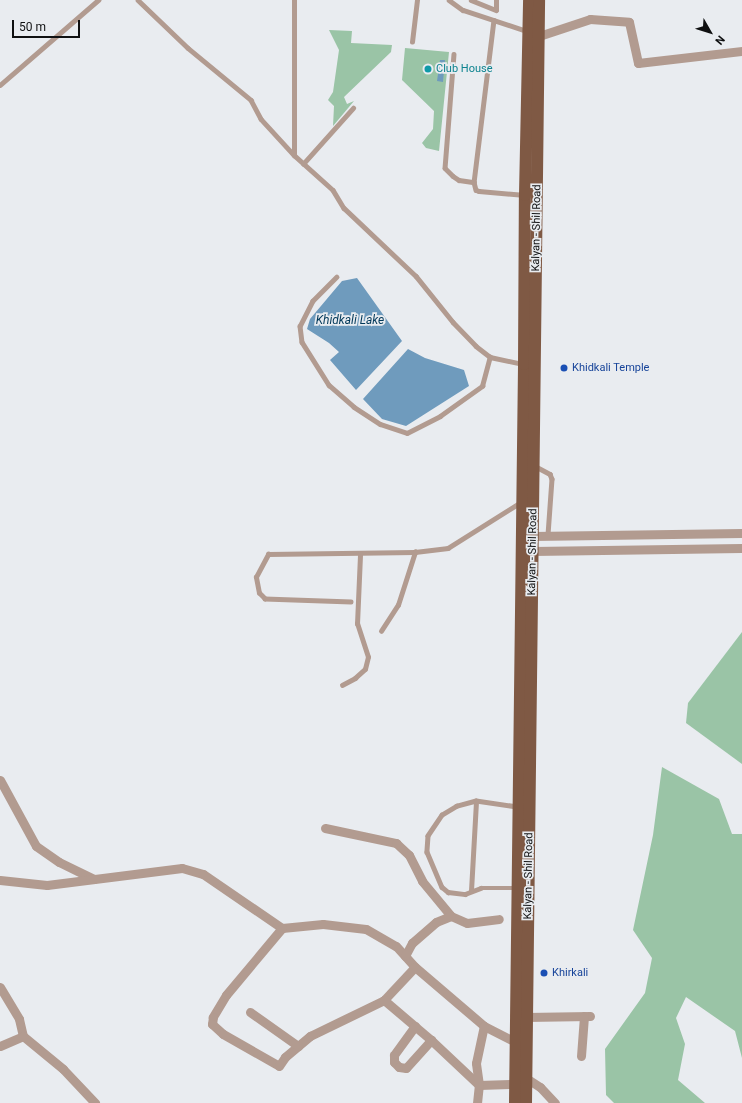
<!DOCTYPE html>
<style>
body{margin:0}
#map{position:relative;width:742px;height:1103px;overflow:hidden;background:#e9ecf0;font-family:Roboto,sans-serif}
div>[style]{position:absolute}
.green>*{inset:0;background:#9ac4a6}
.water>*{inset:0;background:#6f9bbd}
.service>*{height:4.5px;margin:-2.25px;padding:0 2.25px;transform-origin:2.25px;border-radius:2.25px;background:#b29b90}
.minor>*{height:9px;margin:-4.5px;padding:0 4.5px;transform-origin:4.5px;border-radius:4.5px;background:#b29b90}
.primary>*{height:12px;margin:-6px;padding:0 6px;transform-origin:6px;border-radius:6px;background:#7f5944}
.dots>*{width:11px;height:11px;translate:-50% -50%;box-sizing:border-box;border:2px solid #e9ecf0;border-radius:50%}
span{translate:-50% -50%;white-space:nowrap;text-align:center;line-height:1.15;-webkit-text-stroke:3.5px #e9ecf0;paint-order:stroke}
.culture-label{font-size:11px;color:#0d838f}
.left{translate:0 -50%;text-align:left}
.street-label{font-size:11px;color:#0f1011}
.transit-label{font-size:11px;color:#164399}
.water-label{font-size:12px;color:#003859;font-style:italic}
.north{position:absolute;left:690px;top:12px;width:40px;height:40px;-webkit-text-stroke:3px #e9ecf0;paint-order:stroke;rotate:129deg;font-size:11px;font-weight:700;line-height:16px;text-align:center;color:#0f1011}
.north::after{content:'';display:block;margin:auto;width:14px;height:18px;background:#0f1011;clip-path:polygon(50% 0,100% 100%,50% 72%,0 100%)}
.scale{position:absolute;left:12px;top:20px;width:68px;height:18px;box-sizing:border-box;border:2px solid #0f1011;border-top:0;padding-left:5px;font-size:12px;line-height:14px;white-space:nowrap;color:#0f1011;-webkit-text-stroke:3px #e9ecf0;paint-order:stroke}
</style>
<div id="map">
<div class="green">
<div style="clip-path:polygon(329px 30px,352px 31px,351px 43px,392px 45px,391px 52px,344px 97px,347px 104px,354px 101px,333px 126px,334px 106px,328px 100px,333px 92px,339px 50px)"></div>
<div style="clip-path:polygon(405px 48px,449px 52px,439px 151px,426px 148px,422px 143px,433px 129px,434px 111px,402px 80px)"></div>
<div style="clip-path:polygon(742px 632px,742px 764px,686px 723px,688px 703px)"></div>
<div style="clip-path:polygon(662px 767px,719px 799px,732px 834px,742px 834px,742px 1058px,735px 1031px,686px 997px,676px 1018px,685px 1044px,678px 1080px,705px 1103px,614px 1103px,606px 1095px,605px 1049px,645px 993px,652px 958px,633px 930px,653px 835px)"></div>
</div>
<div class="water">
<div style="clip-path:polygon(440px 60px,445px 60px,443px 82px,437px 81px)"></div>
<div style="clip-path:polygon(357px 278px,402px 341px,356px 390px,330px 360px,339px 352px,329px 343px,307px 329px,310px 319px,342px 281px)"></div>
<div style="clip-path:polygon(408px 349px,425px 358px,464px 370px,469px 386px,406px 426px,382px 419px,363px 399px)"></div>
</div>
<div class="service">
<div style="left:138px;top:0;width:69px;rotate:43.8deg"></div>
<div style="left:188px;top:48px;width:82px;rotate:39.5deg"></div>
<div style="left:251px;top:100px;width:21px;rotate:62deg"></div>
<div style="left:261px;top:119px;width:49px;rotate:47.5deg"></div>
<div style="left:294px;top:155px;width:52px;rotate:41.9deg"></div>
<div style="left:333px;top:190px;width:21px;rotate:59deg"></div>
<div style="left:344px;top:208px;width:99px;rotate:43.4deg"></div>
<div style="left:416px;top:276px;width:59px;rotate:51.2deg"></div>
<div style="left:453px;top:322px;width:33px;rotate:46deg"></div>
<div style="left:476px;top:346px;width:18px;rotate:38deg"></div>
<div style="left:490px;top:357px;width:35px;rotate:12deg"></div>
<div style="left:449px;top:0;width:17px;rotate:36deg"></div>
<div style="left:463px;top:10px;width:67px;rotate:18.2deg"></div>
<div style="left:471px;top:0;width:27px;rotate:22deg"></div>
<div style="left:496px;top:10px;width:10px;rotate:-90deg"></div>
<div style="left:494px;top:20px;width:163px;rotate:97deg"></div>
<div style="left:474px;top:182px;width:8px;rotate:76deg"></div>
<div style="left:476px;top:190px;width:3px;rotate:18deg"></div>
<div style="left:479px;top:191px;width:46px;rotate:5deg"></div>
<div style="left:412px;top:42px;width:42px;rotate:-83.2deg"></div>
<div style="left:454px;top:54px;width:114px;rotate:94.5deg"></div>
<div style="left:445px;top:168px;width:11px;rotate:45deg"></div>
<div style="left:453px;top:176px;width:7px;rotate:34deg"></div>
<div style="left:459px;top:180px;width:15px;rotate:8deg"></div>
<div style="left:0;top:85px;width:130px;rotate:-40.9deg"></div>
<div style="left:294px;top:154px;width:154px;rotate:-90deg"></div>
<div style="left:303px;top:164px;width:75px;rotate:-48.2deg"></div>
<div style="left:337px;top:277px;width:34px;rotate:135deg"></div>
<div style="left:313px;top:301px;width:28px;rotate:117deg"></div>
<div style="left:300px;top:326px;width:16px;rotate:83deg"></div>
<div style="left:302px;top:342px;width:51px;rotate:57.9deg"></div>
<div style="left:329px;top:385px;width:33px;rotate:41deg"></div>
<div style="left:354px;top:407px;width:31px;rotate:33deg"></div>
<div style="left:380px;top:424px;width:28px;rotate:18deg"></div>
<div style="left:407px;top:433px;width:37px;rotate:-27deg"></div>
<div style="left:440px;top:416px;width:52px;rotate:-35.5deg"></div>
<div style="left:482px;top:386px;width:30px;rotate:-75deg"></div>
<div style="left:535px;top:466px;width:17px;rotate:28deg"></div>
<div style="left:550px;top:474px;width:5px;rotate:68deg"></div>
<div style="left:552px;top:479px;width:56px;rotate:94.1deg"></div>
<div style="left:351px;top:602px;width:86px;rotate:-178deg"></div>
<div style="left:265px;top:599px;width:8px;rotate:-135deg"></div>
<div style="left:259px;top:593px;width:16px;rotate:-101deg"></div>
<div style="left:256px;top:577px;width:26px;rotate:-62deg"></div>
<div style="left:268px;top:554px;width:147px;rotate:-0.8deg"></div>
<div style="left:381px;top:631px;width:31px;rotate:-57deg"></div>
<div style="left:398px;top:605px;width:56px;rotate:-72.2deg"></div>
<div style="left:415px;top:552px;width:33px;rotate:-7deg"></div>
<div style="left:448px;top:548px;width:86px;rotate:-32.2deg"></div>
<div style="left:342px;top:685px;width:15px;rotate:-28deg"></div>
<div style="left:355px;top:678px;width:13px;rotate:-42deg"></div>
<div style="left:365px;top:669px;width:12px;rotate:-76deg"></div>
<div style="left:368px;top:657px;width:35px;rotate:-108deg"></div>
<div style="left:357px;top:624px;width:70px;rotate:-87.5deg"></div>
<div style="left:517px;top:807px;width:41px;rotate:-171.7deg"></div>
<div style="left:476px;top:801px;width:20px;rotate:165deg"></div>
<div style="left:457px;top:806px;width:17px;rotate:149deg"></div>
<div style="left:442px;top:815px;width:25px;rotate:124deg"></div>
<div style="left:428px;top:836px;width:16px;rotate:94deg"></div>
<div style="left:427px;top:852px;width:38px;rotate:67deg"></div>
<div style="left:442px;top:887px;width:8px;rotate:40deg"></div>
<div style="left:448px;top:892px;width:17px;rotate:7deg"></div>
<div style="left:465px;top:894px;width:17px;rotate:-21deg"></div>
<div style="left:481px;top:888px;width:36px"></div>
<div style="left:471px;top:891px;width:90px;rotate:-86.8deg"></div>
</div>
<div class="minor">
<div style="left:539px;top:36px;width:54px;rotate:-18.4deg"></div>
<div style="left:590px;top:19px;width:39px;rotate:4deg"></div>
<div style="left:629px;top:22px;width:42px;rotate:77.6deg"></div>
<div style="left:638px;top:63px;width:105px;rotate:-6.6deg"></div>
<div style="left:533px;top:536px;width:209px;rotate:-0.8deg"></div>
<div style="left:533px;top:551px;width:209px;rotate:-0.8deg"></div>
<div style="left:0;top:780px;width:75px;rotate:61.4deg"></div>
<div style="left:36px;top:846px;width:28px;rotate:35deg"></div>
<div style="left:59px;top:862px;width:39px;rotate:26deg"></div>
<div style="left:325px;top:828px;width:73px;rotate:11.9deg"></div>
<div style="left:396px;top:843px;width:18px;rotate:43deg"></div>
<div style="left:409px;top:855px;width:29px;rotate:63deg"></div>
<div style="left:422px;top:881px;width:45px;rotate:50.4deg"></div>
<div style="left:451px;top:916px;width:17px;rotate:24deg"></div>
<div style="left:467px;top:923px;width:32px;rotate:-7deg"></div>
<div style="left:0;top:880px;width:47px;rotate:6.1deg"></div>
<div style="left:47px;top:885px;width:136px;rotate:-7.2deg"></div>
<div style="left:182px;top:868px;width:22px;rotate:16deg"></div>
<div style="left:203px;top:874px;width:96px;rotate:34.4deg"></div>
<div style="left:282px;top:928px;width:41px;rotate:-5.6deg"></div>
<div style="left:323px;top:924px;width:43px;rotate:6.6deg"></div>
<div style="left:366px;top:929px;width:34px;rotate:30deg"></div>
<div style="left:396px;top:946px;width:28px;rotate:48deg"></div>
<div style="left:415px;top:967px;width:91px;rotate:40.5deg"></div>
<div style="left:484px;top:1026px;width:36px;rotate:27deg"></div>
<div style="left:516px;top:1042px;width:5px;rotate:11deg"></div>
<div style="left:282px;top:928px;width:87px;rotate:129.9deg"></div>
<div style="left:226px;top:995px;width:26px;rotate:121deg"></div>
<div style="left:213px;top:1017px;width:7px;rotate:98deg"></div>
<div style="left:212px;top:1024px;width:15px;rotate:42deg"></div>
<div style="left:223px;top:1034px;width:64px;rotate:29.7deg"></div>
<div style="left:279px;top:1066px;width:11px;rotate:-56deg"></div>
<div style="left:285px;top:1057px;width:33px;rotate:-40deg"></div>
<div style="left:310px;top:1036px;width:82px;rotate:-25.9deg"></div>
<div style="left:384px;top:1000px;width:45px;rotate:-46.8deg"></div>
<div style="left:405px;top:956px;width:15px;rotate:-62deg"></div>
<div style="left:412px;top:943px;width:32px;rotate:-41deg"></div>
<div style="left:436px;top:922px;width:16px;rotate:-22deg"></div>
<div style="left:0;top:987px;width:37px;rotate:59deg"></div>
<div style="left:19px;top:1019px;width:17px;rotate:77deg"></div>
<div style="left:384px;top:1000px;width:62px;rotate:40.4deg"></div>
<div style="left:431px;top:1040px;width:66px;rotate:43.2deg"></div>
<div style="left:479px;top:1085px;width:36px;rotate:-2deg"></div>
<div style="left:250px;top:1012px;width:59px;rotate:35.3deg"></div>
<div style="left:526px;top:1017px;width:64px;rotate:-0.9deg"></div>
<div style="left:415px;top:1026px;width:36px;rotate:126deg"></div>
<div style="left:394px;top:1055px;width:7px;rotate:90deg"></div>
<div style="left:394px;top:1062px;width:7px;rotate:45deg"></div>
<div style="left:399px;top:1067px;width:7px;rotate:8deg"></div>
<div style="left:406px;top:1068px;width:38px;rotate:-48deg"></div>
<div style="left:0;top:1046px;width:25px;rotate:-23deg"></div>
<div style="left:23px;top:1036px;width:52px;rotate:39.5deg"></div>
<div style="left:63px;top:1069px;width:47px;rotate:46.7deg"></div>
<div style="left:581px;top:1056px;width:40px;rotate:-85.7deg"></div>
<div style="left:526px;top:1078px;width:17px;rotate:33deg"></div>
<div style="left:540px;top:1087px;width:22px;rotate:47deg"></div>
<div style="left:477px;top:1103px;width:18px;rotate:-84deg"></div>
<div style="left:479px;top:1085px;width:22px;rotate:-98deg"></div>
<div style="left:476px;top:1063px;width:38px;rotate:-78deg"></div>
</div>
<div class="primary">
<div style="left:515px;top:1103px;width:739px;rotate:-89.3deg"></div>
<div style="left:524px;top:364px;width:169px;rotate:-89.7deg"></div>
<div style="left:525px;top:195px;width:195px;rotate:-88.8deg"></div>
<div style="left:526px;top:1103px;width:1103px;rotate:-89.32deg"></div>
</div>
<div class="dots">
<div style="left:428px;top:69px;background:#0f9aa8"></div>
<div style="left:564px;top:368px;background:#1a4fb4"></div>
<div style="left:544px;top:973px;background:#1a4fb4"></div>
</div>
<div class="culture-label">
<span class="left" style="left:436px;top:69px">Club House</span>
</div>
<div class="street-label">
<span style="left:537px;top:228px;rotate:-89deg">Kalyan - Shil Road</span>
<span style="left:533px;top:552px;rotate:-89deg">Kalyan - Shil Road</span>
<span style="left:529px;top:876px;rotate:-89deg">Kalyan - Shil Road</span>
</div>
<div class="transit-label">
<span class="left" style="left:572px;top:368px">Khidkali Temple</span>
<span class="left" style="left:552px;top:973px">Khirkali</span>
</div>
<div class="water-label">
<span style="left:350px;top:321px">Khidkali Lake</span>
</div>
<div class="north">N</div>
<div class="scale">50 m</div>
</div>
